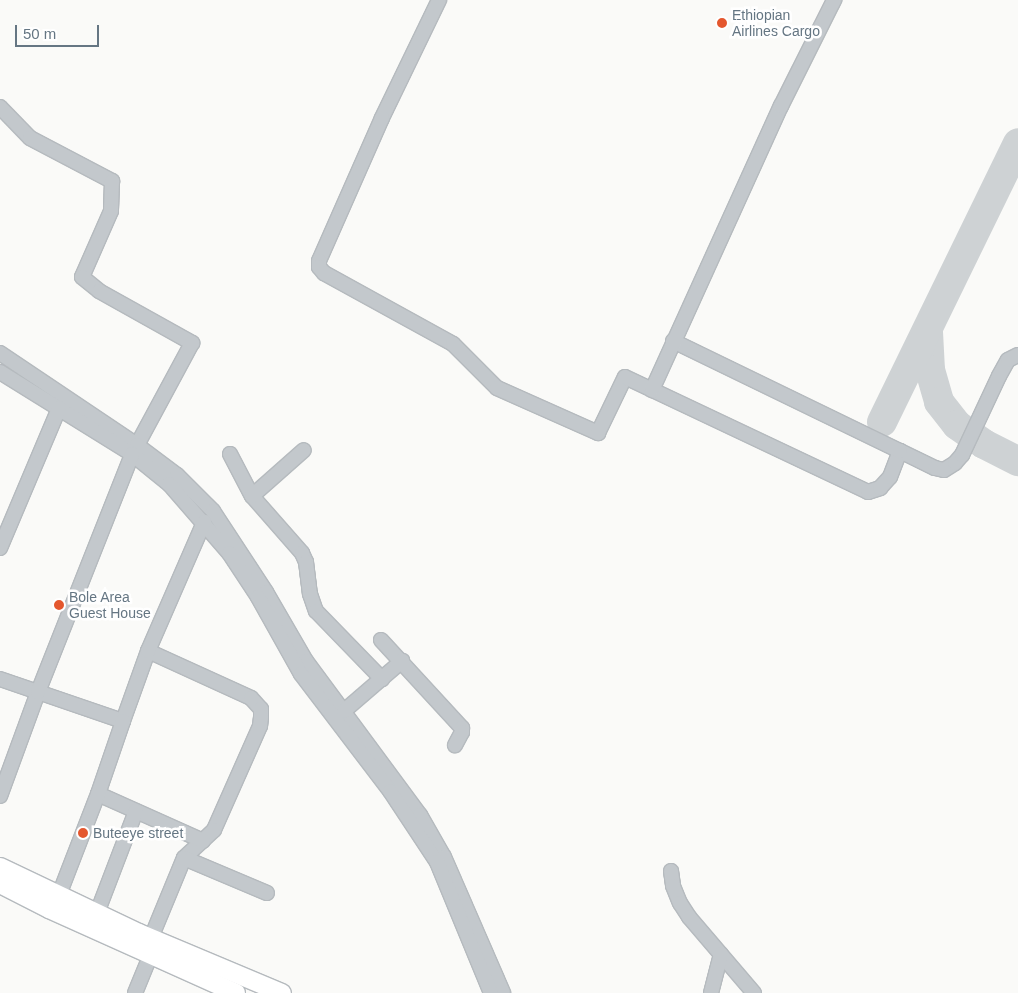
<!DOCTYPE html>
<style>
body{margin:0}
#map{position:relative;width:1018px;height:993px;overflow:hidden;background:#fafaf8;font-family:Arial,sans-serif}
div>[style]{position:absolute}
.taxiway>*{height:30px;margin:-15px;padding:0 15px;transform-origin:15px;border-radius:15px;background:#ced2d4}
.roads{filter:drop-shadow(1px 0 #b5babe) drop-shadow(-1px 0 #b5babe) drop-shadow(0 1px #b5babe) drop-shadow(0 -1px #b5babe)}
.minor>*{height:14px;margin:-7px;padding:0 7px;transform-origin:7px;border-radius:7px;background:#c3c8cc}
.major>*{height:18px;margin:-9px;padding:0 9px;transform-origin:9px;border-radius:9px;background:#fff}
.dots>*{width:14px;height:14px;translate:-50% -50%;box-sizing:border-box;border:2px solid #fff;border-radius:50%}
span{translate:-50% -50%;white-space:nowrap;text-align:center;line-height:1.15;-webkit-text-stroke:5px #fff;paint-order:stroke}
.poi-label{font-size:14px;color:#657683}
.left{translate:0 -50%;text-align:left}
.scale{position:absolute;left:15px;top:25px;width:84px;height:22px;box-sizing:border-box;border:2px solid #657683;border-top:0;padding-left:6px;font-size:15px;line-height:18px;white-space:nowrap;color:#657683;-webkit-text-stroke:4px #fff;paint-order:stroke}
</style>
<div id="map">
<div class="taxiway">
<div style="left:928px;top:332px;width:38px;rotate:87deg"></div>
<div style="left:930px;top:370px;width:33px;rotate:74deg"></div>
<div style="left:939px;top:402px;width:29px;rotate:52deg"></div>
<div style="left:957px;top:425px;width:33px;rotate:35deg"></div>
<div style="left:984px;top:444px;width:38px;rotate:27deg"></div>
<div style="left:882px;top:422px;width:310px;rotate:-64deg"></div>
</div>
<div class="roads">
<div class="minor">
<div style="left:439px;top:0;width:131px;rotate:115.8deg"></div>
<div style="left:382px;top:118px;width:156px;rotate:113.8deg"></div>
<div style="left:319px;top:261px;width:6px;rotate:90deg"></div>
<div style="left:319px;top:267px;width:8px;rotate:50deg"></div>
<div style="left:324px;top:273px;width:147px;rotate:28.8deg"></div>
<div style="left:453px;top:344px;width:62px;rotate:45deg"></div>
<div style="left:497px;top:388px;width:111px;rotate:24deg"></div>
<div style="left:598px;top:433px;width:62px;rotate:-64.3deg"></div>
<div style="left:625px;top:377px;width:269px;rotate:25.3deg"></div>
<div style="left:868px;top:492px;width:13px;rotate:-18deg"></div>
<div style="left:880px;top:488px;width:15px;rotate:-48deg"></div>
<div style="left:890px;top:477px;width:28px;rotate:-69deg"></div>
<div style="left:900px;top:451px;width:39px;rotate:26deg"></div>
<div style="left:935px;top:468px;width:9px;rotate:13deg"></div>
<div style="left:944px;top:470px;width:13px;rotate:-32deg"></div>
<div style="left:955px;top:463px;width:11px;rotate:-49deg"></div>
<div style="left:962px;top:455px;width:87px;rotate:-64.9deg"></div>
<div style="left:999px;top:376px;width:18px;rotate:-61deg"></div>
<div style="left:1008px;top:360px;width:11px;rotate:-27deg"></div>
<div style="left:0;top:107px;width:43px;rotate:45.9deg"></div>
<div style="left:30px;top:138px;width:93px;rotate:27.7deg"></div>
<div style="left:112px;top:181px;width:30px;rotate:92deg"></div>
<div style="left:111px;top:211px;width:72px;rotate:113.7deg"></div>
<div style="left:82px;top:277px;width:22px;rotate:39deg"></div>
<div style="left:99px;top:291px;width:107px;rotate:29.2deg"></div>
<div style="left:192px;top:343px;width:116px;rotate:118.3deg"></div>
<div style="left:673px;top:341px;width:252px;rotate:25.9deg"></div>
<div style="left:0;top:353px;width:165px;rotate:33.9deg"></div>
<div style="left:137px;top:445px;width:50px;rotate:36.9deg"></div>
<div style="left:177px;top:475px;width:51px;rotate:45deg"></div>
<div style="left:213px;top:511px;width:97px;rotate:56.8deg"></div>
<div style="left:266px;top:592px;width:80px;rotate:59.9deg"></div>
<div style="left:306px;top:661px;width:192px;rotate:53.5deg"></div>
<div style="left:420px;top:815px;width:48px;rotate:60.3deg"></div>
<div style="left:444px;top:857px;width:148px;rotate:66.5deg"></div>
<div style="left:0;top:372px;width:155px;rotate:31.8deg"></div>
<div style="left:132px;top:454px;width:48px;rotate:39deg"></div>
<div style="left:169px;top:484px;width:91px;rotate:49deg"></div>
<div style="left:229px;top:553px;width:53px;rotate:56.6deg"></div>
<div style="left:258px;top:597px;width:88px;rotate:60.8deg"></div>
<div style="left:301px;top:674px;width:147px;rotate:52.7deg"></div>
<div style="left:390px;top:791px;width:85px;rotate:56.5deg"></div>
<div style="left:437px;top:862px;width:142px;rotate:67.6deg"></div>
<div style="left:652px;top:390px;width:312px;rotate:-65.6deg"></div>
<div style="left:781px;top:106px;width:119px;rotate:-63.4deg"></div>
<div style="left:230px;top:454px;width:47px;rotate:62.4deg"></div>
<div style="left:252px;top:496px;width:76px;rotate:48.7deg"></div>
<div style="left:302px;top:553px;width:10px;rotate:66deg"></div>
<div style="left:306px;top:562px;width:32px;rotate:83deg"></div>
<div style="left:310px;top:594px;width:18px;rotate:71deg"></div>
<div style="left:316px;top:611px;width:95px;rotate:45.9deg"></div>
<div style="left:252px;top:496px;width:69px;rotate:-41.5deg"></div>
<div style="left:0;top:548px;width:152px;rotate:-67.1deg"></div>
<div style="left:381px;top:640px;width:120px;rotate:47.4deg"></div>
<div style="left:462px;top:728px;width:4px;rotate:90deg"></div>
<div style="left:462px;top:732px;width:15px;rotate:118deg"></div>
<div style="left:148px;top:651px;width:113px;rotate:24.5deg"></div>
<div style="left:251px;top:698px;width:15px;rotate:48deg"></div>
<div style="left:261px;top:709px;width:8px;rotate:90deg"></div>
<div style="left:261px;top:717px;width:9px;rotate:96deg"></div>
<div style="left:260px;top:726px;width:114px;rotate:113.9deg"></div>
<div style="left:214px;top:830px;width:41px;rotate:137deg"></div>
<div style="left:184px;top:858px;width:87px;rotate:112.4deg"></div>
<div style="left:0;top:679px;width:130px;rotate:18.9deg"></div>
<div style="left:123px;top:721px;width:74px;rotate:-70.3deg"></div>
<div style="left:148px;top:651px;width:141px;rotate:-66.5deg"></div>
<div style="left:344px;top:711px;width:77px;rotate:-40.8deg"></div>
<div style="left:98px;top:794px;width:115px;rotate:24.1deg"></div>
<div style="left:0;top:796px;width:111px;rotate:-69.9deg"></div>
<div style="left:38px;top:692px;width:256px;rotate:-68.4deg"></div>
<div style="left:184px;top:858px;width:90px;rotate:22.9deg"></div>
<div style="left:671px;top:871px;width:15px;rotate:82deg"></div>
<div style="left:673px;top:886px;width:18px;rotate:68deg"></div>
<div style="left:680px;top:903px;width:17px;rotate:57deg"></div>
<div style="left:689px;top:917px;width:100px;rotate:49.5deg"></div>
<div style="left:59px;top:895px;width:108px;rotate:-68.9deg"></div>
<div style="left:98px;top:794px;width:77px;rotate:-71.1deg"></div>
<div style="left:97px;top:913px;width:109px;rotate:-69.1deg"></div>
<div style="left:135px;top:993px;width:42px;rotate:-67.7deg"></div>
<div style="left:711px;top:993px;width:40px;rotate:-75.6deg"></div>
</div>
<div class="major">
<div style="left:0;top:867px;width:154px;rotate:25.4deg"></div>
<div style="left:139px;top:933px;width:155px;rotate:22.8deg"></div>
<div style="left:0;top:884px;width:55px;rotate:27deg"></div>
<div style="left:49px;top:909px;width:205px;rotate:24.2deg"></div>
</div>
</div>
<div class="dots">
<div style="left:722px;top:23px;background:#e4572e"></div>
<div style="left:59px;top:605px;background:#e4572e"></div>
<div style="left:83px;top:833px;background:#e4572e"></div>
</div>
<div class="poi-label">
<span class="left" style="left:732px;top:23px">Ethiopian<br>Airlines Cargo</span>
<span class="left" style="left:69px;top:605px">Bole Area<br>Guest House</span>
<span class="left" style="left:93px;top:833px">Buteeye street</span>
</div>
<div class="scale">50 m</div>
</div>
